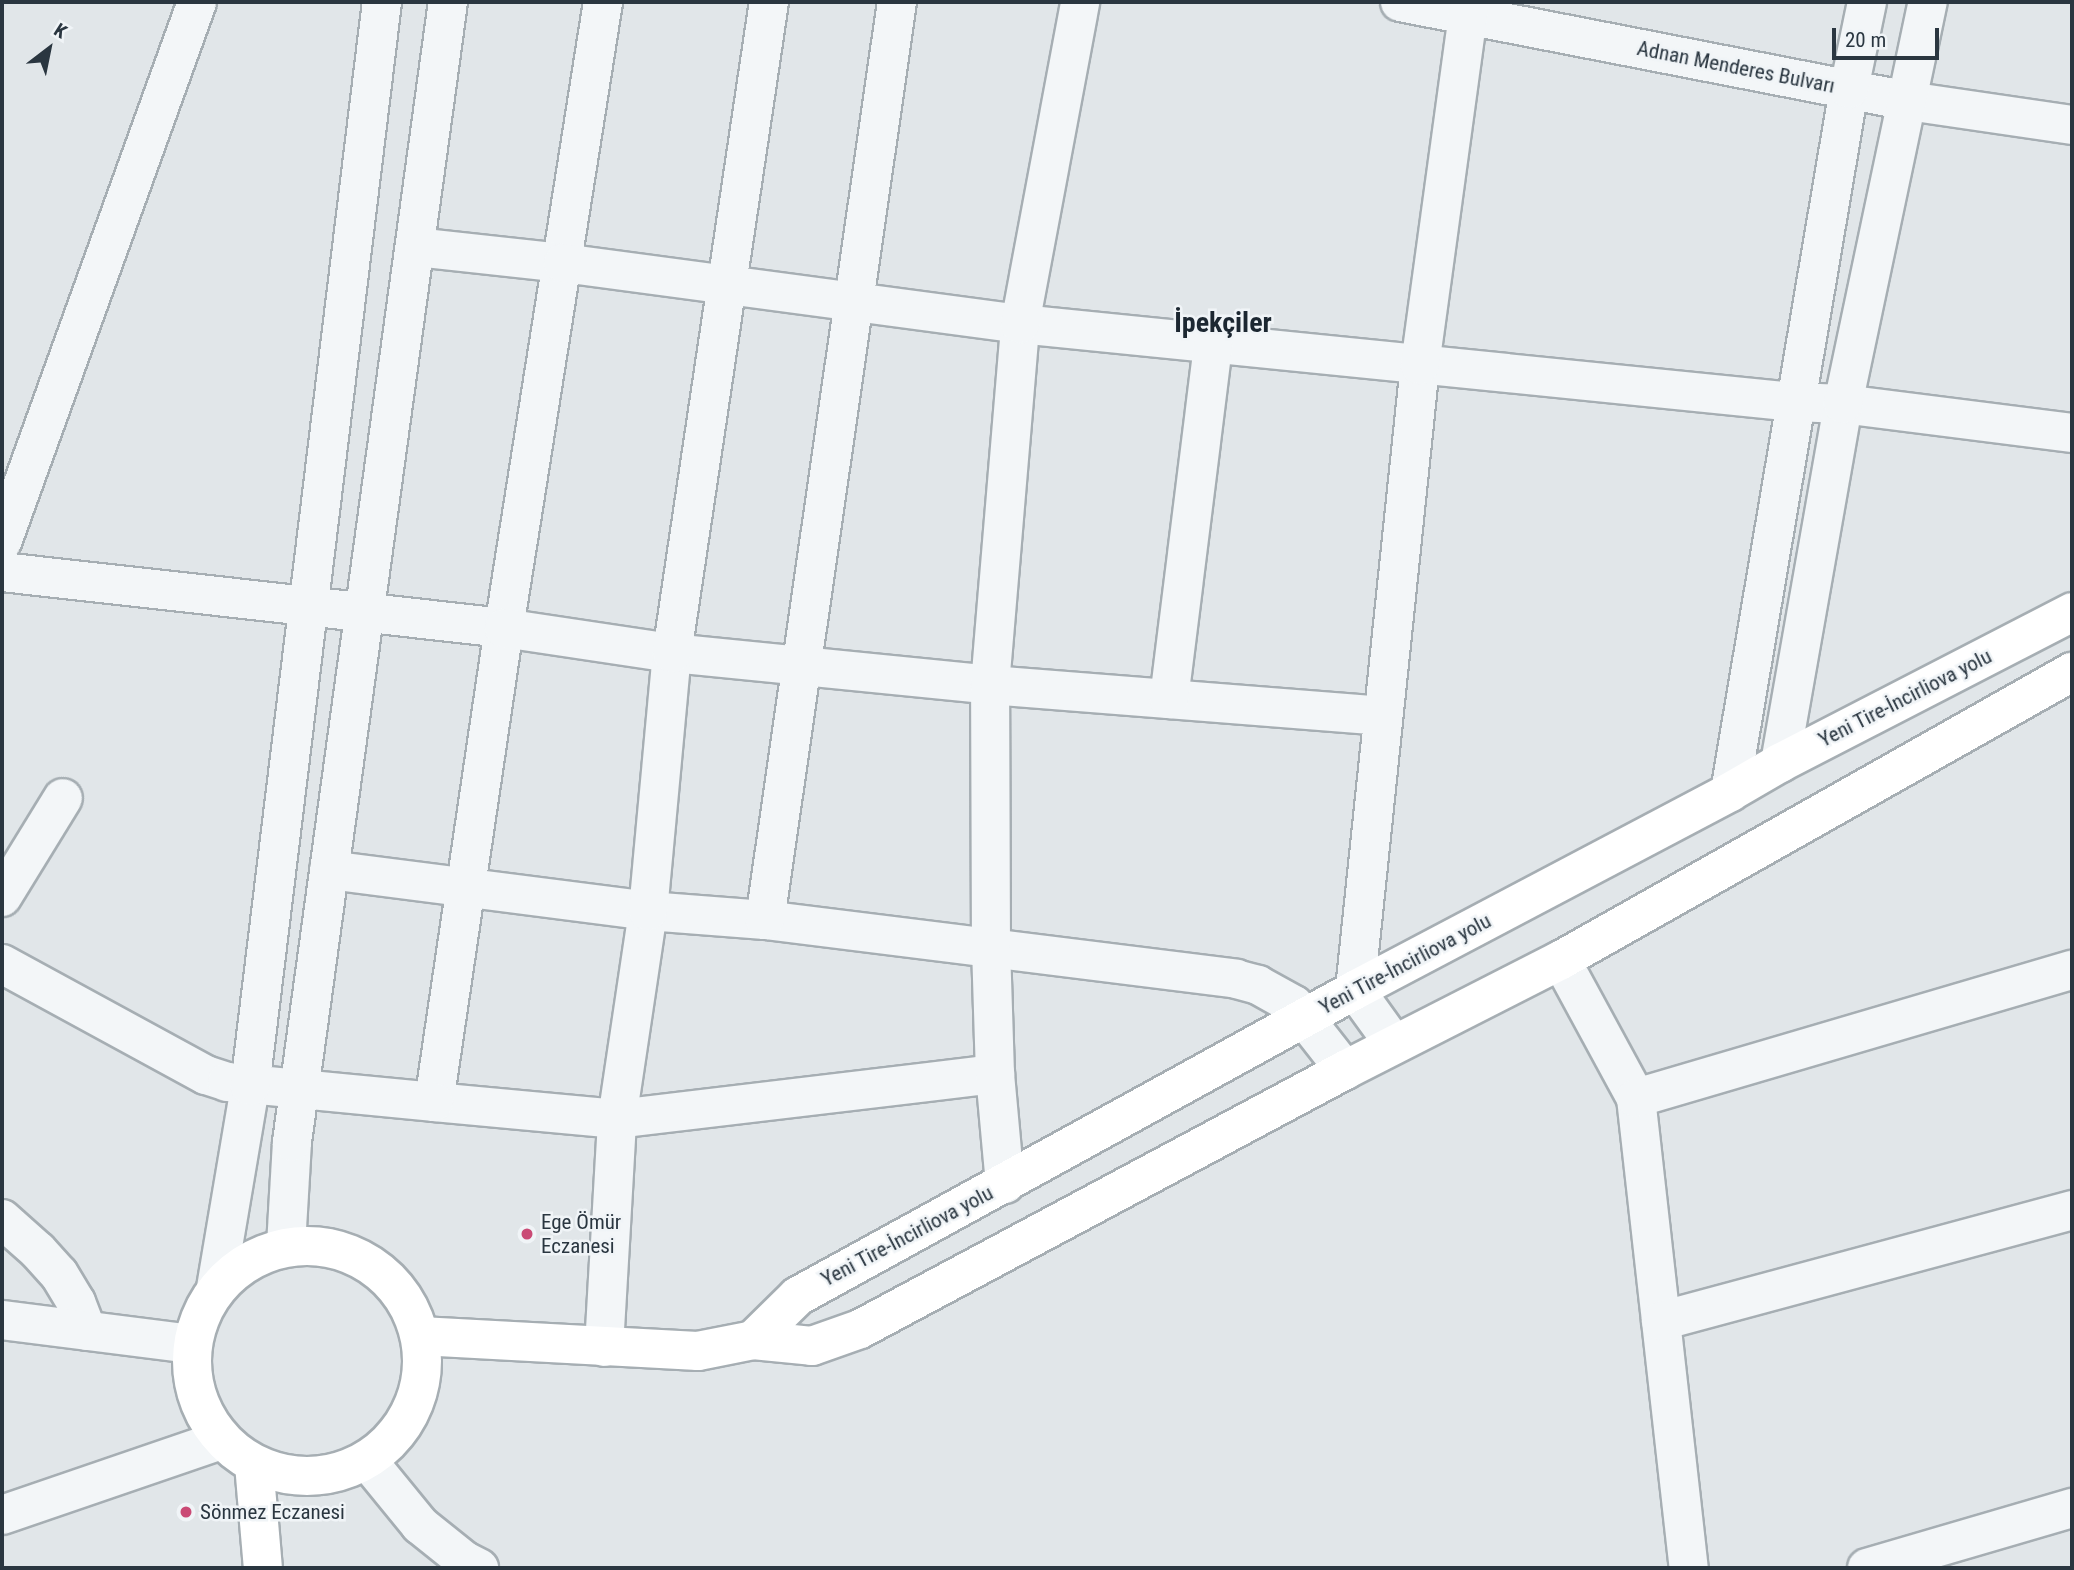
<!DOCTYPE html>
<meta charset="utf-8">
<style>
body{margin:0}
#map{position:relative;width:2074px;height:1570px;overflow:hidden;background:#e1e6e9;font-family:"Roboto Condensed",sans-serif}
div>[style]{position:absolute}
.roads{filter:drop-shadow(2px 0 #a6aeb3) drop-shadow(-2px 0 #a6aeb3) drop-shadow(0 2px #a6aeb3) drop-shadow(0 -2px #a6aeb3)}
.minor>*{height:38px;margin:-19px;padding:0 19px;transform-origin:19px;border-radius:19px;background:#f3f6f8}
.major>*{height:38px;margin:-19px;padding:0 19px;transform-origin:19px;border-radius:19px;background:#fff}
.major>.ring{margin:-19px;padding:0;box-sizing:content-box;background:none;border:38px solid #fff;border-radius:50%}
.dots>*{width:19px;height:19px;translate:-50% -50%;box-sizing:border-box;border:4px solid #f0f4f7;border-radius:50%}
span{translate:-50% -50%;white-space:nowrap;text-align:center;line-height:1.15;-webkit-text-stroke:5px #f0f4f7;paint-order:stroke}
.street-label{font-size:21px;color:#2a3640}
.poi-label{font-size:21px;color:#2a3640}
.left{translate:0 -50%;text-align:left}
.district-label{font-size:28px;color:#1c2731;font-weight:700}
.frame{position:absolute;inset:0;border:4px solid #2a3640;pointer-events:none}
.north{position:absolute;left:14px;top:14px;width:70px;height:70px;-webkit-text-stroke:5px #f0f4f7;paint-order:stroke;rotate:32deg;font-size:19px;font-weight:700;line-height:28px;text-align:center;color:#2a3640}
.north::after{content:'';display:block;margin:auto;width:24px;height:32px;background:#2a3640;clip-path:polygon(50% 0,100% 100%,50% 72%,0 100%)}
.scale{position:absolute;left:1832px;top:28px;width:107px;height:32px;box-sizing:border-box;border:4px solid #2a3640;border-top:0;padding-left:9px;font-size:21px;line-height:24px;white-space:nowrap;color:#2a3640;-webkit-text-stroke:5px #f0f4f7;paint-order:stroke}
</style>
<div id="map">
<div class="roads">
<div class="minor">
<div style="left:603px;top:2px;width:634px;rotate:98.99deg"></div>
<div style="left:504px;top:628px;width:479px;rotate:98.4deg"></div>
<div style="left:434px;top:1102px;width:184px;rotate:5.3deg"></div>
<div style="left:617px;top:1119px;width:381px;rotate:-6.8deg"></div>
<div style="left:1400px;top:2px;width:518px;rotate:11.03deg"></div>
<div style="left:1908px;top:101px;width:166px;rotate:8.3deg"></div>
<div style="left:415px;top:247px;width:149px;rotate:6.2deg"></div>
<div style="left:563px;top:263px;width:461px;rotate:7.6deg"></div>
<div style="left:1020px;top:324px;width:779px;rotate:5.75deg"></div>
<div style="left:1795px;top:402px;width:48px;rotate:2.4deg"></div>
<div style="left:1843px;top:404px;width:231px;rotate:7.2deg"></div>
<div style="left:2px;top:542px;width:574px;rotate:-70.14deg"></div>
<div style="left:2px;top:572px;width:505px;rotate:6.37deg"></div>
<div style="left:504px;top:628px;width:170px;rotate:8.5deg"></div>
<div style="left:672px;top:653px;width:320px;rotate:5.7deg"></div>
<div style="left:990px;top:685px;width:392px;rotate:4.5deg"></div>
<div style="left:1169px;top:699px;width:358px;rotate:-82.9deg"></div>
<div style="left:1780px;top:763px;width:364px;rotate:-80deg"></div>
<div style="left:1843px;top:404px;width:411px;rotate:-78.1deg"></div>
<div style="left:1730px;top:792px;width:713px;rotate:-80.39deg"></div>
<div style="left:1849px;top:89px;width:89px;rotate:-78.3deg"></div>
<div style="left:329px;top:870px;width:322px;rotate:7.3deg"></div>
<div style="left:648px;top:911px;width:117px;rotate:4.4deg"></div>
<div style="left:765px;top:920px;width:475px;rotate:7.1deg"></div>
<div style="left:1236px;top:979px;width:23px;rotate:15deg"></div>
<div style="left:1258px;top:985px;width:41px;rotate:29.1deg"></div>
<div style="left:1294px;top:1005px;width:83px;rotate:51.9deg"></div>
<div style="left:2px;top:897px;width:116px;rotate:-58.4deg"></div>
<div style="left:765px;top:920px;width:927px;rotate:-81.82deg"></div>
<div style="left:1561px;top:960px;width:157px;rotate:61.5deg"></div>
<div style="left:1636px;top:1098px;width:473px;rotate:83.6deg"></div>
<div style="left:2px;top:964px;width:232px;rotate:28.6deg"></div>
<div style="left:206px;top:1075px;width:22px;rotate:18deg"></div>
<div style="left:227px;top:1082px;width:208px;rotate:5.5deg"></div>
<div style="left:1394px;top:1044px;width:67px;rotate:-125.8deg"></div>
<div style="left:1355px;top:990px;width:628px;rotate:-84.06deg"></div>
<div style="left:1420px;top:365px;width:366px;rotate:-82.2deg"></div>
<div style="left:1636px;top:1098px;width:454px;rotate:-16.4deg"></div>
<div style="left:1005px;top:1184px;width:110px;rotate:-95.2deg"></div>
<div style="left:995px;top:1074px;width:124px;rotate:-91.8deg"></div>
<div style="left:991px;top:950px;width:265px;rotate:-90.2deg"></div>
<div style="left:990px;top:685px;width:362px;rotate:-85.2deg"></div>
<div style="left:1020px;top:324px;width:328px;rotate:-79.4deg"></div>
<div style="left:2px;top:1219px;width:48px;rotate:41.6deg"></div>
<div style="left:38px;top:1251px;width:31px;rotate:48deg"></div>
<div style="left:59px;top:1274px;width:33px;rotate:59deg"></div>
<div style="left:76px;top:1302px;width:31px;rotate:69deg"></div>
<div style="left:286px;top:1246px;width:104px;rotate:-86.7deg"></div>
<div style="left:292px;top:1142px;width:1151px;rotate:-82.21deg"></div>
<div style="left:216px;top:1288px;width:205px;rotate:-80.4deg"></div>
<div style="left:250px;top:1086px;width:1092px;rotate:-83.06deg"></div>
<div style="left:2px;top:1320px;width:191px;rotate:7.2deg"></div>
<div style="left:1661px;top:1321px;width:426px;rotate:-15.1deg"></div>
<div style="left:604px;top:1347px;width:228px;rotate:-86.7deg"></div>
<div style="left:617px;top:1119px;width:210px;rotate:-81.5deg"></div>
<div style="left:648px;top:911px;width:259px;rotate:-84.7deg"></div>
<div style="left:672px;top:653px;width:658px;rotate:-81.53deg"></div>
<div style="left:367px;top:1460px;width:84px;rotate:50.8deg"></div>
<div style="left:420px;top:1525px;width:58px;rotate:38.7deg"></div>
<div style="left:465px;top:1561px;width:16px;rotate:27deg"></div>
<div style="left:2px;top:1515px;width:231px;rotate:-18.9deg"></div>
<div style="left:1867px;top:1568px;width:214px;rotate:-16.3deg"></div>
</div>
<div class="major">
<div class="ring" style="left:192px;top:1246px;width:192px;height:192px"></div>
<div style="left:420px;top:1336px;width:278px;rotate:3.1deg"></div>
<div style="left:698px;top:1351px;width:56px;rotate:-11.3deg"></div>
<div style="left:753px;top:1340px;width:59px;rotate:5.8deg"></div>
<div style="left:812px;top:1346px;width:51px;rotate:-19.5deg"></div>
<div style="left:860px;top:1329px;width:550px;rotate:-28.1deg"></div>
<div style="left:1345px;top:1070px;width:242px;rotate:-27deg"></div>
<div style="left:1561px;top:960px;width:587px;rotate:-29.41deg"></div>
<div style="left:753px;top:1340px;width:63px;rotate:-44.4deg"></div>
<div style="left:798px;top:1296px;width:636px;rotate:-28.78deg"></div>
<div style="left:1355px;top:990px;width:424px;rotate:-27.8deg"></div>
<div style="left:1730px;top:792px;width:58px;rotate:-30.1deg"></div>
<div style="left:1780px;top:763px;width:329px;rotate:-27.3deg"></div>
<div style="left:254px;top:1464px;width:104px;rotate:85.1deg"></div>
</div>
</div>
<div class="dots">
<div style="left:527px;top:1234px;background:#ca4a75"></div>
<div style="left:186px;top:1512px;background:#ca4a75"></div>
</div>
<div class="street-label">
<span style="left:1736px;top:67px;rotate:11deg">Adnan Menderes Bulvarı</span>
<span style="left:1905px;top:698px;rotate:-27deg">Yeni Tire-İncirliova yolu</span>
<span style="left:1405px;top:964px;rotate:-28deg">Yeni Tire-İncirliova yolu</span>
<span style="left:907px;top:1236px;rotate:-28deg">Yeni Tire-İncirliova yolu</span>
</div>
<div class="poi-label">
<span class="left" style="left:541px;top:1234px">Ege Ömür<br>Eczanesi</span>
<span class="left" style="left:200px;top:1512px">Sönmez Eczanesi</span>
</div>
<div class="district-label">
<span style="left:1223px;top:323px">İpekçiler</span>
</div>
<div class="frame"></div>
<div class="north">K</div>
<div class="scale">20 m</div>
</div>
